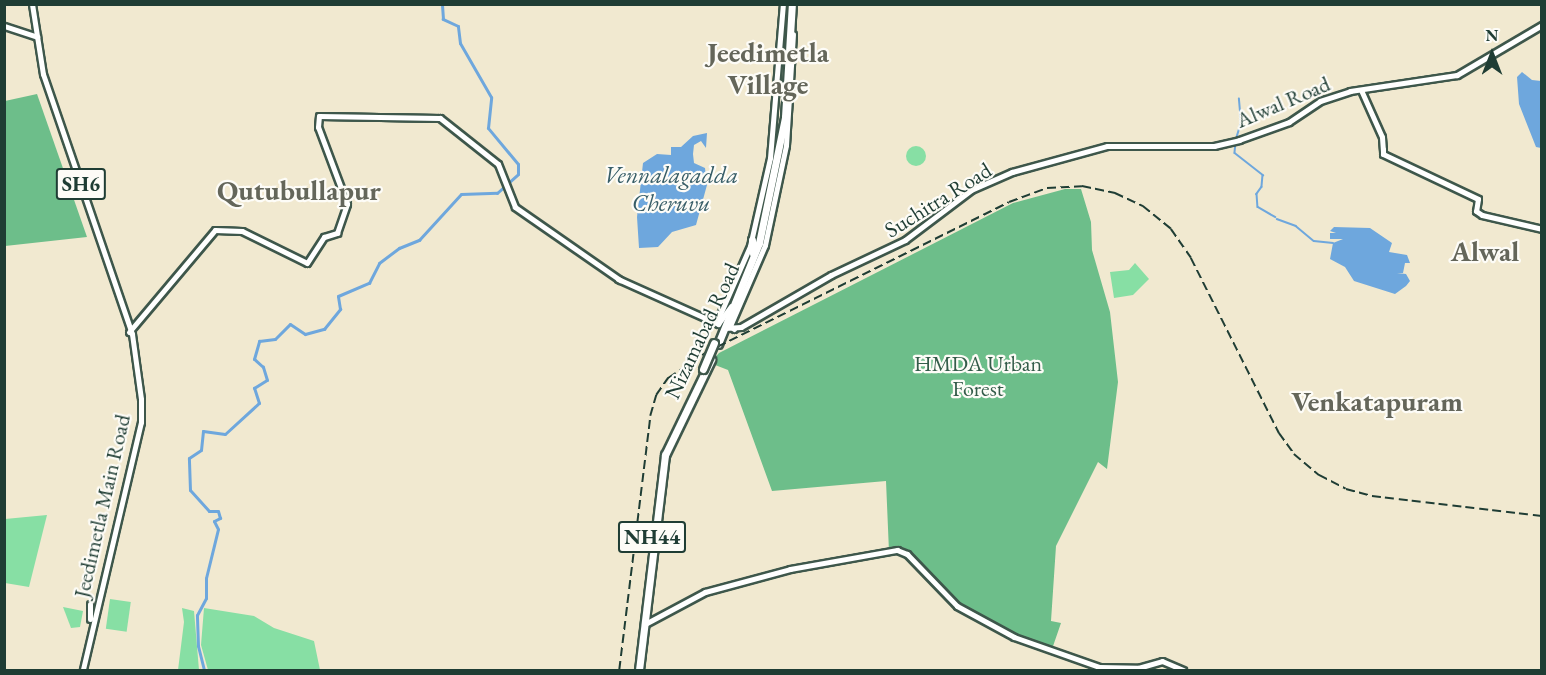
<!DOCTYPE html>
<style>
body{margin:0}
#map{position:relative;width:1546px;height:675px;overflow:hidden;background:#f1e9d0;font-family:"EB Garamond",serif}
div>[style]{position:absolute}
.green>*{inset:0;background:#87dfa4;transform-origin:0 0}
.round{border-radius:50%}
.forest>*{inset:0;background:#6dbe8a}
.water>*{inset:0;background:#6ea7dd}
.stream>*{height:1.5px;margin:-0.75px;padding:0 0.75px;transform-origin:0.75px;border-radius:0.75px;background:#6ea7dd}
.canal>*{height:3px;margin:-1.5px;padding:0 1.5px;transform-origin:1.5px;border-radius:1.5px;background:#6ea7dd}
.roads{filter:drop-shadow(2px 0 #3e574b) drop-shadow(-2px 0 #3e574b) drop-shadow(0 2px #3e574b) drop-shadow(0 -2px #3e574b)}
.major>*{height:5px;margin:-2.5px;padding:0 2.5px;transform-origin:2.5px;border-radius:2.5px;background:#fff}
.highway>*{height:7px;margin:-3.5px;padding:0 3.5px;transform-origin:3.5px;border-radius:3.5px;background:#fff}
.rail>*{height:1.5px;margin-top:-0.75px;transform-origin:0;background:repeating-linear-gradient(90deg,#1f3d34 0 9px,transparent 0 13.5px)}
.bridges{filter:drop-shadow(2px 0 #3e574b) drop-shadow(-2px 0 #3e574b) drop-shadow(0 2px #3e574b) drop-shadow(0 -2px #3e574b)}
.highway-bridge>*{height:7px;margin:-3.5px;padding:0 3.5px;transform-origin:3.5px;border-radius:3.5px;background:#fff}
span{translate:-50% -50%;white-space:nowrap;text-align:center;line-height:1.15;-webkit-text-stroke:4.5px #fdfcf7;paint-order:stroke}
.shield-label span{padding:2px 4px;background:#fdfcf7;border:2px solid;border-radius:4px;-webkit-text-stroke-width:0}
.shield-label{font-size:21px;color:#1f3d34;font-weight:700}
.street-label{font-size:22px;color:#1f3d34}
.park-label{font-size:22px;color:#345d4a}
.water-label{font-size:24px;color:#375d67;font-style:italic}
.district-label{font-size:28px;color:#64665a;font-weight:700}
.frame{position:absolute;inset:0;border:6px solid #1f3d34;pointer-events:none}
.north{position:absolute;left:1462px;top:24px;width:60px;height:60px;-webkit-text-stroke:4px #fdfcf7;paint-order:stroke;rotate:0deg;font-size:16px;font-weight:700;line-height:24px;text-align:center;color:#1f3d34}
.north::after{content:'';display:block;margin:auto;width:21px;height:27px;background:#1f3d34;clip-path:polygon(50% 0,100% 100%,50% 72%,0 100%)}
</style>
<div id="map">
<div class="green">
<div class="round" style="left:906px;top:146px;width:20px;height:20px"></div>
<div style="clip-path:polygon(1135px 263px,1149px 279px,1133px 295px,1114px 298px,1110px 272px,1129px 270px)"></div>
<div style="clip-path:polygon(47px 515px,29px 587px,5px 583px,5px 519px)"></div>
<div style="left:110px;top:599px;width:21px;height:30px;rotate:8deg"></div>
<div style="clip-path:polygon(63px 607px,83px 611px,80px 627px,71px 628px)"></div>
<div style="clip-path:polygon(182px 608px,194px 611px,199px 670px,178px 670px,184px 622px)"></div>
<div style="clip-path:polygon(204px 608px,254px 616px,274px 628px,314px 641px,320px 670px,208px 670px,201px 645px)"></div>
</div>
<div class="forest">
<div style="clip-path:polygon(37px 94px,87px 237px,5px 246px,5px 101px)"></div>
<div style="clip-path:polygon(1065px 189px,1081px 189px,1091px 222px,1092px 250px,1110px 312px,1118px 382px,1107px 469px,1098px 462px,1056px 546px,1051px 621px,1061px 623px,1051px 652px,1015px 638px,956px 605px,904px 552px,889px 552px,886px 481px,772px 491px,728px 370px,710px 363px,719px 353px,1013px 203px)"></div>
</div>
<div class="water">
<div style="clip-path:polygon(1522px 72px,1532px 80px,1541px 81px,1541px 148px,1536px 147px,1519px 104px,1517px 77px)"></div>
<div style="clip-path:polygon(707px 133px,706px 148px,701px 141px,694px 145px,693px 154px,694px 163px,705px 168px,707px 185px,696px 225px,672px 232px,658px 247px,639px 248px,637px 217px,643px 163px,657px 154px,671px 155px,671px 147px,681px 147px,693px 136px)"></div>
<div style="clip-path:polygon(1334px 227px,1370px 228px,1392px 243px,1389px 252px,1407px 255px,1410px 263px,1405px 263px,1403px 273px,1397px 273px,1406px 274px,1410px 281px,1406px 286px,1395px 294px,1354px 281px,1345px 267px,1330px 259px,1333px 243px,1343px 239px,1330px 239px,1330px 233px,1336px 233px,1330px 231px)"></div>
</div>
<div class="stream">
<div style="left:1236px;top:139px;width:17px;rotate:-73deg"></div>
<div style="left:1241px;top:123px;width:24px;rotate:-95deg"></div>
<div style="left:1236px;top:143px;width:10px;rotate:96deg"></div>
<div style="left:1235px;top:153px;width:36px;rotate:38deg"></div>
<div style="left:1263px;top:175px;width:12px;rotate:95deg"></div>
<div style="left:1262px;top:187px;width:9px;rotate:126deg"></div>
<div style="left:1257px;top:194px;width:13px;rotate:86deg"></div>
<div style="left:1258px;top:207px;width:20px;rotate:30deg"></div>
<div style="left:1277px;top:219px;width:20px;rotate:20deg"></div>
<div style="left:1296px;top:226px;width:23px;rotate:40deg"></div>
<div style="left:1314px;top:241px;width:19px;rotate:6deg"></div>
</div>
<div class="canal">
<div style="left:204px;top:670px;width:25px;rotate:-104deg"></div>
<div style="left:198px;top:646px;width:31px;rotate:-92deg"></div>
<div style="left:197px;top:615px;width:19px;rotate:-62deg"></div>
<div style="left:206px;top:598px;width:20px;rotate:-90deg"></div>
<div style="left:206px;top:578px;width:50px;rotate:-76.2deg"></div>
<div style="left:218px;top:529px;width:9px;rotate:-117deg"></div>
<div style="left:214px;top:521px;width:7px;rotate:-27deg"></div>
<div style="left:220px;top:518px;width:7px;rotate:-106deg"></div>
<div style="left:218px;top:511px;width:9px;rotate:180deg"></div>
<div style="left:209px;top:511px;width:28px;rotate:-132deg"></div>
<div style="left:190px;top:490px;width:32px;rotate:-92deg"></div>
<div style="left:189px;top:458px;width:14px;rotate:-34deg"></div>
<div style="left:201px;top:450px;width:19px;rotate:-84deg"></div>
<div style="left:203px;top:431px;width:22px;rotate:8deg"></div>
<div style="left:225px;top:434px;width:46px;rotate:-42.4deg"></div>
<div style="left:259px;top:403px;width:16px;rotate:-108deg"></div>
<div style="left:254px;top:388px;width:15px;rotate:-32deg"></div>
<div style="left:267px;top:380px;width:14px;rotate:-107deg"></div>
<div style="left:263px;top:367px;width:12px;rotate:-138deg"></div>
<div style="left:254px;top:359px;width:19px;rotate:-74deg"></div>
<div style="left:259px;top:341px;width:16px;rotate:-7deg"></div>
<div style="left:275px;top:339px;width:21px;rotate:-45deg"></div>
<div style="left:290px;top:324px;width:18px;rotate:34deg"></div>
<div style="left:305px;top:334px;width:20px;rotate:-15deg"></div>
<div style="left:324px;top:329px;width:26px;rotate:-51deg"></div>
<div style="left:340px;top:309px;width:13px;rotate:-99deg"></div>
<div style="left:338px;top:296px;width:34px;rotate:-23deg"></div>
<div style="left:369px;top:283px;width:22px;rotate:-63deg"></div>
<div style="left:379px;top:263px;width:25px;rotate:-37deg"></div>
<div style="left:399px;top:248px;width:22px;rotate:-22deg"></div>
<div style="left:419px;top:240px;width:62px;rotate:-47.6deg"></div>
<div style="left:461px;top:194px;width:36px;rotate:-2deg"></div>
<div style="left:497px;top:193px;width:28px;rotate:-42deg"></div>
<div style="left:518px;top:174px;width:10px;rotate:-90deg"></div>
<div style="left:518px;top:164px;width:47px;rotate:-129.8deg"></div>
<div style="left:488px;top:128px;width:31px;rotate:-84deg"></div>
<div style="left:491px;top:97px;width:62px;rotate:-119.9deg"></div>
<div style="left:460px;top:43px;width:17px;rotate:-97deg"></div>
<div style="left:458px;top:26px;width:17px;rotate:-155deg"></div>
<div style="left:443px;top:19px;width:15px;rotate:-94deg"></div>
</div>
<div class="roads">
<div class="major">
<div style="left:32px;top:4px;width:71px;rotate:81.1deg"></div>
<div style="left:43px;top:74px;width:275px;rotate:71.1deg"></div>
<div style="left:132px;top:334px;width:66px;rotate:82.1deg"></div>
<div style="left:141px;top:399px;width:23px;rotate:90deg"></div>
<div style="left:141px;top:422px;width:255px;rotate:103.2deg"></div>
<div style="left:4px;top:26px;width:35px;rotate:18deg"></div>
<div style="left:1361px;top:90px;width:51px;rotate:65.9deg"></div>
<div style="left:1382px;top:137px;width:16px;rotate:86deg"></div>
<div style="left:1383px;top:149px;width:5px;rotate:90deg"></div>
<div style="left:1383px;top:154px;width:105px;rotate:25.3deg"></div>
<div style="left:1478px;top:199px;width:12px;rotate:99deg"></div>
<div style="left:1476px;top:211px;width:7px;rotate:34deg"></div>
<div style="left:1482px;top:215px;width:62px;rotate:13.1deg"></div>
<div style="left:618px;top:279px;width:110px;rotate:24.2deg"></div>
<div style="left:718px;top:324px;width:22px;rotate:-54deg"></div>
<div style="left:718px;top:319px;width:80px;rotate:-66.3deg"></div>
<div style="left:750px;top:246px;width:90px;rotate:-77.2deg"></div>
<div style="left:770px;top:158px;width:155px;rotate:-85.2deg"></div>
<div style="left:725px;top:328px;width:16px;rotate:-4deg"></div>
<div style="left:741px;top:327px;width:104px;rotate:-30deg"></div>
<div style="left:831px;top:275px;width:82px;rotate:-25.3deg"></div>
<div style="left:905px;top:240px;width:83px;rotate:-37.1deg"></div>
<div style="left:971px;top:190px;width:45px;rotate:-23.7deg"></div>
<div style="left:1012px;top:172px;width:98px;rotate:-15.3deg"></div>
<div style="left:1107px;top:146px;width:107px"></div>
<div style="left:1214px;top:146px;width:26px;rotate:-13deg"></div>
<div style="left:1239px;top:140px;width:53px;rotate:-19.8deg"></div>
<div style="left:1289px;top:122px;width:37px;rotate:-34deg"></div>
<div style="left:1320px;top:101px;width:32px;rotate:-18deg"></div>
<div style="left:1350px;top:91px;width:108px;rotate:-8.5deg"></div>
<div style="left:1457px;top:75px;width:99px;rotate:-30.5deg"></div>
<div style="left:734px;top:329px;width:5px;rotate:-143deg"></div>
<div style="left:730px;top:326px;width:88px;rotate:-66.6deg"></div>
<div style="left:765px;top:245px;width:102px;rotate:-78.1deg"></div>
<div style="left:786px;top:145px;width:111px;rotate:-86.4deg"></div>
<div style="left:129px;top:332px;width:133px;rotate:-49.9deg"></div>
<div style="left:215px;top:230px;width:27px;rotate:2deg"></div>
<div style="left:242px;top:231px;width:72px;rotate:26.2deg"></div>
<div style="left:307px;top:263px;width:31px;rotate:-57deg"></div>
<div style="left:324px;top:237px;width:14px;rotate:-17deg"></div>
<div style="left:337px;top:233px;width:31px;rotate:-71deg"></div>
<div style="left:347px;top:204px;width:82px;rotate:-110.6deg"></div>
<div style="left:318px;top:127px;width:11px;rotate:-85deg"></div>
<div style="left:319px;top:116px;width:121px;rotate:0.9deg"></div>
<div style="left:440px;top:118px;width:74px;rotate:38.4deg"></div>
<div style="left:498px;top:164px;width:46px;rotate:68.4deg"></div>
<div style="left:515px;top:207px;width:128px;rotate:34.8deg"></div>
<div style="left:90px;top:619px;width:15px;rotate:-90deg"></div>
<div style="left:645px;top:624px;width:68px;rotate:-28.1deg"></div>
<div style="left:705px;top:592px;width:88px;rotate:-15.1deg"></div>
<div style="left:790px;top:569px;width:109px;rotate:-10.1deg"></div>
<div style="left:897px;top:550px;width:11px;rotate:22deg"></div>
<div style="left:907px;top:554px;width:72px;rotate:46.1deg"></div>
<div style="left:957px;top:606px;width:65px;rotate:28.5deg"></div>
<div style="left:1014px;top:637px;width:90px;rotate:19.4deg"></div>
<div style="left:1099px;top:667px;width:39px;rotate:1deg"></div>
<div style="left:1138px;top:668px;width:25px;rotate:-16deg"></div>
<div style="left:1162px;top:661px;width:23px;rotate:23deg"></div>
</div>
<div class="highway">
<div style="left:752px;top:240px;width:13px;rotate:86deg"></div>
<div style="left:718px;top:344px;width:109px;rotate:-67.9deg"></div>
<div style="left:759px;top:243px;width:129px;rotate:-78.3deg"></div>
<div style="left:785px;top:117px;width:113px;rotate:-86.5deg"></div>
<div style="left:639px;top:670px;width:217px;rotate:-83.1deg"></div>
<div style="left:665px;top:455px;width:106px;rotate:-64.2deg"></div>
</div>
</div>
<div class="rail">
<div style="left:619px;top:670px;width:256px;rotate:-83deg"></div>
<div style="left:650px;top:416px;width:22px;rotate:-74deg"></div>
<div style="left:656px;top:395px;width:21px;rotate:-55deg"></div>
<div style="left:668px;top:378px;width:45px;rotate:-34deg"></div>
<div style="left:705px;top:353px;width:339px;rotate:-26.4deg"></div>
<div style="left:1009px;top:202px;width:40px;rotate:-20.2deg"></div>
<div style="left:1047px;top:188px;width:35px;rotate:-3deg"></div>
<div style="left:1082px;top:186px;width:34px;rotate:12deg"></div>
<div style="left:1115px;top:193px;width:31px;rotate:25deg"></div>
<div style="left:1143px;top:206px;width:36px;rotate:39deg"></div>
<div style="left:1171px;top:229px;width:35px;rotate:55deg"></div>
<div style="left:1191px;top:258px;width:196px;rotate:63.3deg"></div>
<div style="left:1279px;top:433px;width:26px;rotate:54deg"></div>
<div style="left:1294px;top:454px;width:33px;rotate:40deg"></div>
<div style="left:1319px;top:475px;width:30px;rotate:27deg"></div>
<div style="left:1346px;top:489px;width:27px;rotate:15deg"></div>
<div style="left:1372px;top:496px;width:171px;rotate:6.7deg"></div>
</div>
<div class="bridges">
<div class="highway-bridge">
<div style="left:703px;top:369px;width:28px;rotate:-67deg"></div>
</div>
</div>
<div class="shield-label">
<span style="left:81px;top:184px">SH6</span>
<span style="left:652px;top:537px">NH44</span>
</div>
<div class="street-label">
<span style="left:1283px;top:102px;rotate:-23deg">Alwal Road</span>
<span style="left:938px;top:200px;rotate:-32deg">Suchitra Road</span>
<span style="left:702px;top:331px;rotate:-65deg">Nizamabad Road</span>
<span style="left:102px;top:506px;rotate:-77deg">Jeedimetla Main Road</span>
</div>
<div class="park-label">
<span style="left:978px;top:376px">HMDA Urban<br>Forest</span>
</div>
<div class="water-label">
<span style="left:671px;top:189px">Vennalagadda<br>Cheruvu</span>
</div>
<div class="district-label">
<span style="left:768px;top:68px">Jeedimetla<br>Village</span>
<span style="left:299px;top:190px">Qutubullapur</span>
<span style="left:1485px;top:251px">Alwal</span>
<span style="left:1377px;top:401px">Venkatapuram</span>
</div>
<div class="frame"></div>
<div class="north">N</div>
</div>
